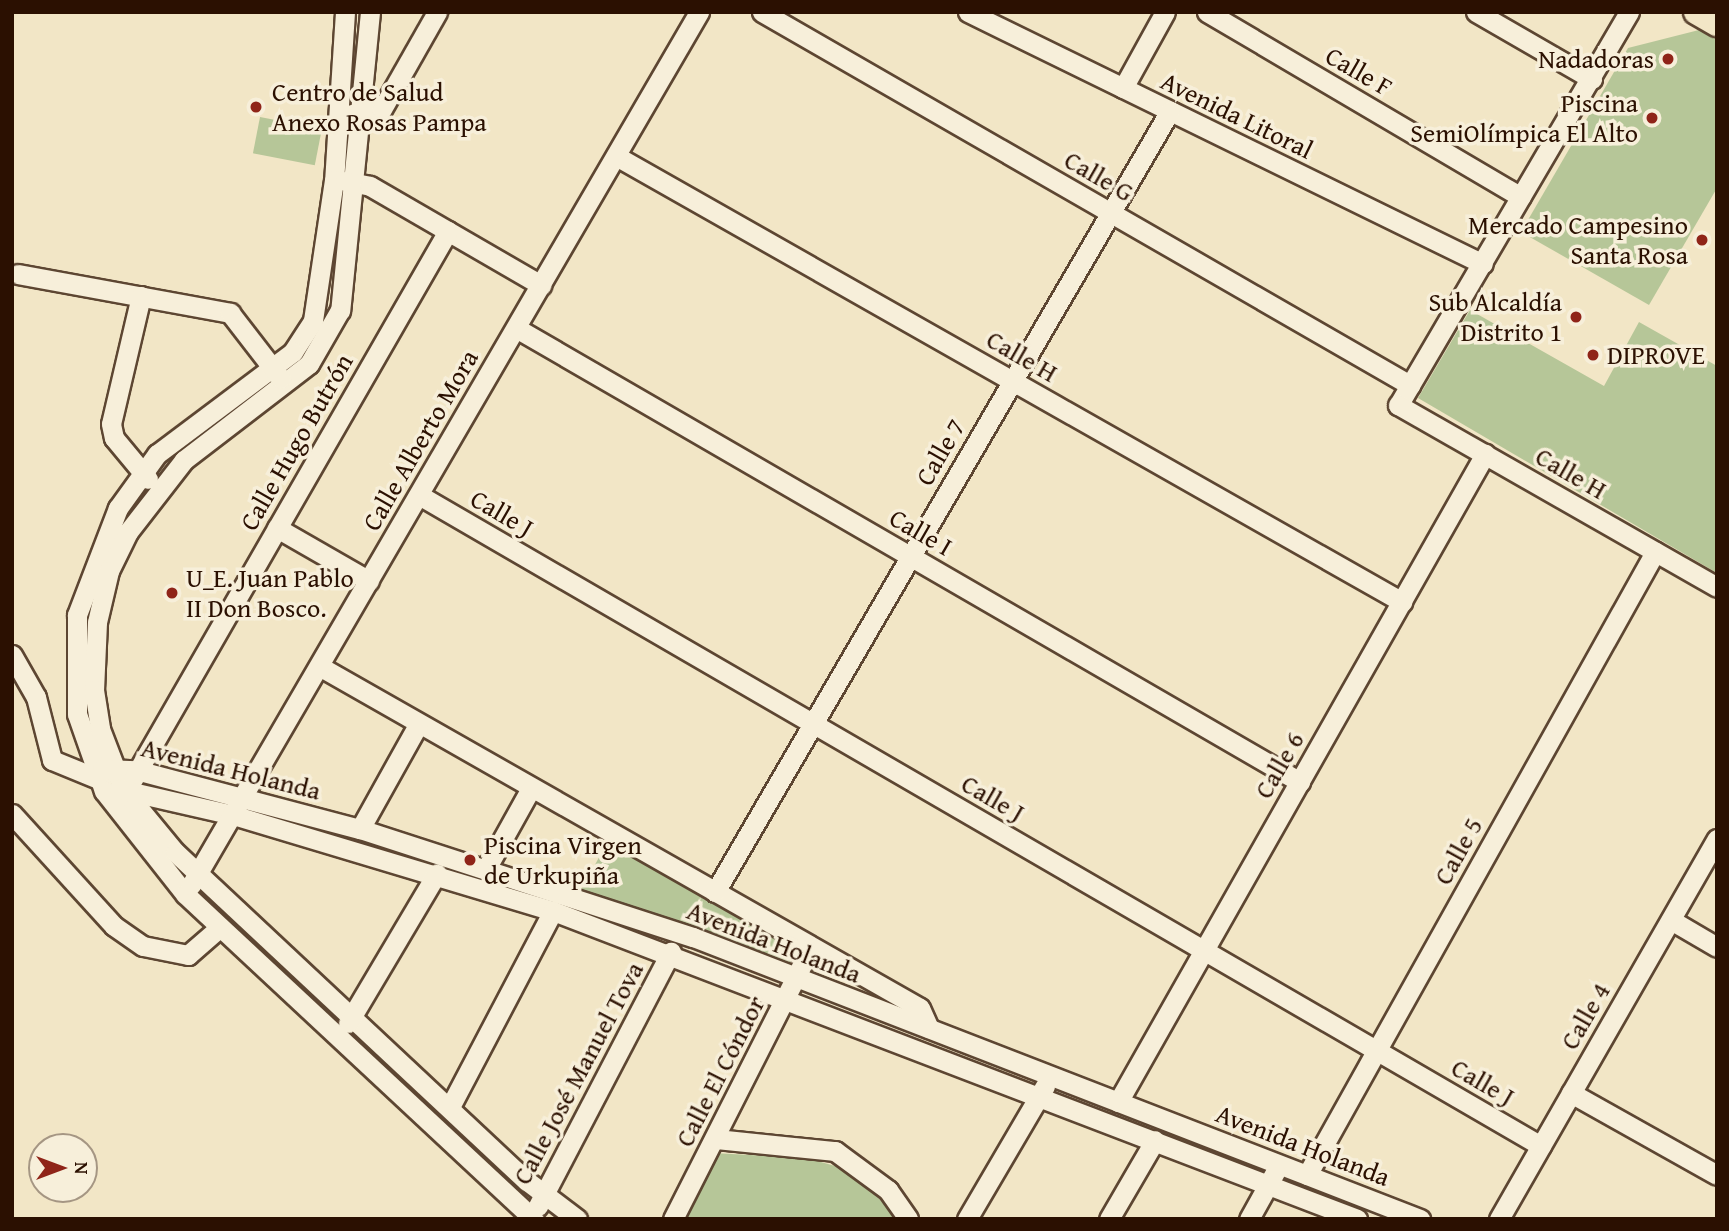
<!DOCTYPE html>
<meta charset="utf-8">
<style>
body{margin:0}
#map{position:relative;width:1729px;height:1231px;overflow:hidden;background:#f2e6c6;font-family:"Gentium Book Plus",serif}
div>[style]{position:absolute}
.green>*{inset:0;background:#b6c698;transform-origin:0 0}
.roads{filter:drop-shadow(2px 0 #5d4632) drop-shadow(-2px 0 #5d4632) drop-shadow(0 2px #5d4632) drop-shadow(0 -2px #5d4632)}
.minor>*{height:19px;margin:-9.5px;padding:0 9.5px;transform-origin:9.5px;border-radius:9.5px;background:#f7efda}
.major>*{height:24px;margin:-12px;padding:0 12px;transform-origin:12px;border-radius:12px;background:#f2e6c6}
.dots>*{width:19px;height:19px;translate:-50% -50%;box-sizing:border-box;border:4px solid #f7efda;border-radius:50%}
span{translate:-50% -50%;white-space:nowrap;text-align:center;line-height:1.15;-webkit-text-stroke:7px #f7efda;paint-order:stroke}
.poi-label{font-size:26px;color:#2b1001}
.right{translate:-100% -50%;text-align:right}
.left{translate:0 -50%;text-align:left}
.street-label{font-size:26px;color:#2b1001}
.frame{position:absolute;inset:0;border:14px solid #2b1001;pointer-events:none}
.north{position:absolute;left:28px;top:1133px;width:70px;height:70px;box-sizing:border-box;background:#f7efda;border:2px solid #a59683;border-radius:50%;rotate:90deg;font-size:19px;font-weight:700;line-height:28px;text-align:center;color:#2b1001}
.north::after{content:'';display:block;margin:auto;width:24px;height:32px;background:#8f2418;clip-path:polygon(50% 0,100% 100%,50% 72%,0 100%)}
</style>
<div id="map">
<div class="green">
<div style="clip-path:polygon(1699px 30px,1717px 40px,1717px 188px,1649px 305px,1521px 232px,1628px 48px)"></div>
<div style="left:260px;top:117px;width:63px;height:37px;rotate:11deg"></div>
<div style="clip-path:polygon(1470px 310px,1604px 386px,1639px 322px,1717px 366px,1717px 573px,1418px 398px)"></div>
<div style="clip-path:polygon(608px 841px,801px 949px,792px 969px,580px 892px)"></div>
<div style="clip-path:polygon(713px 1153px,807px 1158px,835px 1166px,857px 1175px,898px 1219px,684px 1219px)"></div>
</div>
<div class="roads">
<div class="minor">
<div style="left:345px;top:12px;width:168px;rotate:93.7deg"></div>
<div style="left:334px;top:180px;width:143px;rotate:98.5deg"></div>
<div style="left:313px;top:321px;width:37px;rotate:123deg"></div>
<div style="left:293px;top:352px;width:170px;rotate:143.1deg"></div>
<div style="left:157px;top:454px;width:67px;rotate:125.8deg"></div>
<div style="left:118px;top:508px;width:115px;rotate:111deg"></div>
<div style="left:77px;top:615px;width:99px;rotate:90deg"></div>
<div style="left:77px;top:714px;width:82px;rotate:70.7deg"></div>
<div style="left:104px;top:791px;width:131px;rotate:51.8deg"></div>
<div style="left:185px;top:894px;width:477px;rotate:43deg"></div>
<div style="left:370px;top:12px;width:300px;rotate:95.7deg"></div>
<div style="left:340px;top:310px;width:62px;rotate:119.9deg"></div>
<div style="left:309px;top:364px;width:158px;rotate:142.5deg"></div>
<div style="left:184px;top:460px;width:91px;rotate:127.9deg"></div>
<div style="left:128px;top:532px;width:43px;rotate:116deg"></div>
<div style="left:109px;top:571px;width:52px;rotate:103.2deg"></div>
<div style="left:97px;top:622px;width:68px;rotate:92.5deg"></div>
<div style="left:94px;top:690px;width:39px;rotate:81deg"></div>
<div style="left:100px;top:729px;width:64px;rotate:69deg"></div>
<div style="left:123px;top:789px;width:82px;rotate:50.5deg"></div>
<div style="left:175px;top:852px;width:482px;rotate:43.1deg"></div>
<div style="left:527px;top:1181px;width:63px;rotate:37.2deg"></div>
<div style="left:762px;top:12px;width:748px;rotate:29.93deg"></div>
<div style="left:968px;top:12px;width:573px;rotate:26.07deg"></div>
<div style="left:1207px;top:12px;width:364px;rotate:30.5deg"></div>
<div style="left:1476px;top:12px;width:134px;rotate:30deg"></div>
<div style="left:1629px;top:12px;width:456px;rotate:120.4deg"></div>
<div style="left:1398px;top:405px;width:367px;rotate:29.7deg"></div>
<div style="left:1123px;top:88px;width:87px;rotate:-61.1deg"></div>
<div style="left:352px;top:114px;width:30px;rotate:-9deg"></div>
<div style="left:382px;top:109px;width:112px;rotate:-60.4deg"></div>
<div style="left:616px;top:156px;width:904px;rotate:29.57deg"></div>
<div style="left:345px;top:181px;width:25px;rotate:11deg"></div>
<div style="left:370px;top:186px;width:198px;rotate:30.1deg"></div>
<div style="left:18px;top:274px;width:216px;rotate:10.4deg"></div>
<div style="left:230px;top:313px;width:83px;rotate:52.3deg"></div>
<div style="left:141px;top:296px;width:131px;rotate:103.2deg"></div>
<div style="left:111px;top:424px;width:14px;rotate:78deg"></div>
<div style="left:114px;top:438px;width:53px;rotate:50.3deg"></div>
<div style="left:516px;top:328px;width:906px;rotate:30.07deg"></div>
<div style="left:419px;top:495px;width:1297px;rotate:30.12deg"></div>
<div style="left:277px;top:528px;width:106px;rotate:29.9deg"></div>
<div style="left:12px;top:655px;width:48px;rotate:60.3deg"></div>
<div style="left:36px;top:697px;width:65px;rotate:75.7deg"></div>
<div style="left:52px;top:760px;width:48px;rotate:22.2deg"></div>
<div style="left:319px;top:666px;width:691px;rotate:29.64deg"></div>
<div style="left:920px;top:1008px;width:22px;rotate:66deg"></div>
<div style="left:102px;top:769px;width:34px;rotate:2deg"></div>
<div style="left:136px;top:770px;width:232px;rotate:14.8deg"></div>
<div style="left:360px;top:829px;width:350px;rotate:18deg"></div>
<div style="left:693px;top:937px;width:780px;rotate:21.2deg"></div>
<div style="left:133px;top:779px;width:632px;rotate:-60.11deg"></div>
<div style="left:119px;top:789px;width:117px;rotate:12.8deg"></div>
<div style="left:233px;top:815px;width:334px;rotate:16.7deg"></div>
<div style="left:553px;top:911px;width:861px;rotate:20.96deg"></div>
<div style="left:12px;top:814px;width:151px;rotate:47.7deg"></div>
<div style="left:114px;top:926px;width:35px;rotate:35deg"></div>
<div style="left:143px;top:946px;width:46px;rotate:11.3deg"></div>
<div style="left:188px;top:955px;width:41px;rotate:-41.1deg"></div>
<div style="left:360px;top:829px;width:119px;rotate:-60.9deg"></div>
<div style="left:486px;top:869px;width:90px;rotate:-60.9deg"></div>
<div style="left:191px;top:885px;width:1010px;rotate:-59.8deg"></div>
<div style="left:715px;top:892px;width:904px;rotate:-59.78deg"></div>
<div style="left:1671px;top:920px;width:53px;rotate:30.4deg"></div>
<div style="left:348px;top:1023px;width:174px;rotate:-59.3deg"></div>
<div style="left:1571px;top:1093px;width:167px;rotate:29.3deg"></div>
<div style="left:1118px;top:1102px;width:745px;rotate:-60.47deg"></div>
<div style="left:451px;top:1105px;width:219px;rotate:-62.3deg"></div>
<div style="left:716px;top:1139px;width:120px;rotate:5.8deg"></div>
<div style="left:835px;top:1151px;width:66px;rotate:36.3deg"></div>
<div style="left:888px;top:1190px;width:35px;rotate:55deg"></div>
<div style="left:1307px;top:1175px;width:714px;rotate:-60.81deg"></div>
<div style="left:538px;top:1206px;width:287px;rotate:-62.4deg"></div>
<div style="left:673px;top:1219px;width:305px;rotate:-63.1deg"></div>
<div style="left:967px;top:1219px;width:154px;rotate:-59.6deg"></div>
<div style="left:1109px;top:1219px;width:91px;rotate:-59.8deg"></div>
<div style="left:1249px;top:1219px;width:54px;rotate:-61deg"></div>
<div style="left:1499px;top:1219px;width:438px;rotate:-60.2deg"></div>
</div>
<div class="major">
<div style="left:1696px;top:12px;width:24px;rotate:30deg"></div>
</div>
</div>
<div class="dots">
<div style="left:1668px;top:59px;background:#8f2418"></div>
<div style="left:256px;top:107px;background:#8f2418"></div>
<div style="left:1652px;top:118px;background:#8f2418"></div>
<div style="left:1702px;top:240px;background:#8f2418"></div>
<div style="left:1576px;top:317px;background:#8f2418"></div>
<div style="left:1593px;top:355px;background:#8f2418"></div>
<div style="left:172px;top:593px;background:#8f2418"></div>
<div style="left:470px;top:860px;background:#8f2418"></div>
</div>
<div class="poi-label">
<span class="right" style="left:1654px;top:59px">Nadadoras</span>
<span class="left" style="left:272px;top:107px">Centro de Salud<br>Anexo Rosas Pampa</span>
<span class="right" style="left:1638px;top:118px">Piscina<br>SemiOlímpica El Alto</span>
<span class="right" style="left:1688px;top:240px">Mercado Campesino<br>Santa Rosa</span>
<span class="right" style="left:1562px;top:317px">Sub Alcaldía<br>Distrito 1</span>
<span class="left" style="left:1607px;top:355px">DIPROVE</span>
<span class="left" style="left:186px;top:593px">U_E. Juan Pablo<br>II Don Bosco.</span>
<span class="left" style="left:484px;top:860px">Piscina Virgen<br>de Urkupiña</span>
</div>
<div class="street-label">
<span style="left:1359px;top:71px;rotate:30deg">Calle F</span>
<span style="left:1237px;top:115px;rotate:26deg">Avenida Litoral</span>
<span style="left:1099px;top:176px;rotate:30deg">Calle G</span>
<span style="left:1022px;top:356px;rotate:30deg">Calle H</span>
<span style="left:420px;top:440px;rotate:-60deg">Calle Alberto Mora</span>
<span style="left:296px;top:442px;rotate:-60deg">Calle Hugo Butrón</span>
<span style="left:940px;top:452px;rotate:-60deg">Calle 7</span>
<span style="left:1571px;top:473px;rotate:30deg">Calle H</span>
<span style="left:502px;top:513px;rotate:30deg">Calle J</span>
<span style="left:921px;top:532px;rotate:30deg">Calle I</span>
<span style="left:1279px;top:765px;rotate:-60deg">Calle 6</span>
<span style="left:231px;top:769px;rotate:14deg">Avenida Holanda</span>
<span style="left:993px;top:798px;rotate:30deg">Calle J</span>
<span style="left:1458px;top:851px;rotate:-61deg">Calle 5</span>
<span style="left:774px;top:942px;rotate:21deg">Avenida Holanda</span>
<span style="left:1585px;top:1016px;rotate:-60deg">Calle 4</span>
<span style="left:720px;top:1071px;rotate:-63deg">Calle El Cóndor</span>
<span style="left:578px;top:1073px;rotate:-62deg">Calle José Manuel Tova</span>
<span style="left:1483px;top:1082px;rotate:30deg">Calle J</span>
<span style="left:1303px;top:1145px;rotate:21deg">Avenida Holanda</span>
</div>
<div class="frame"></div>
<div class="north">N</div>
</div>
